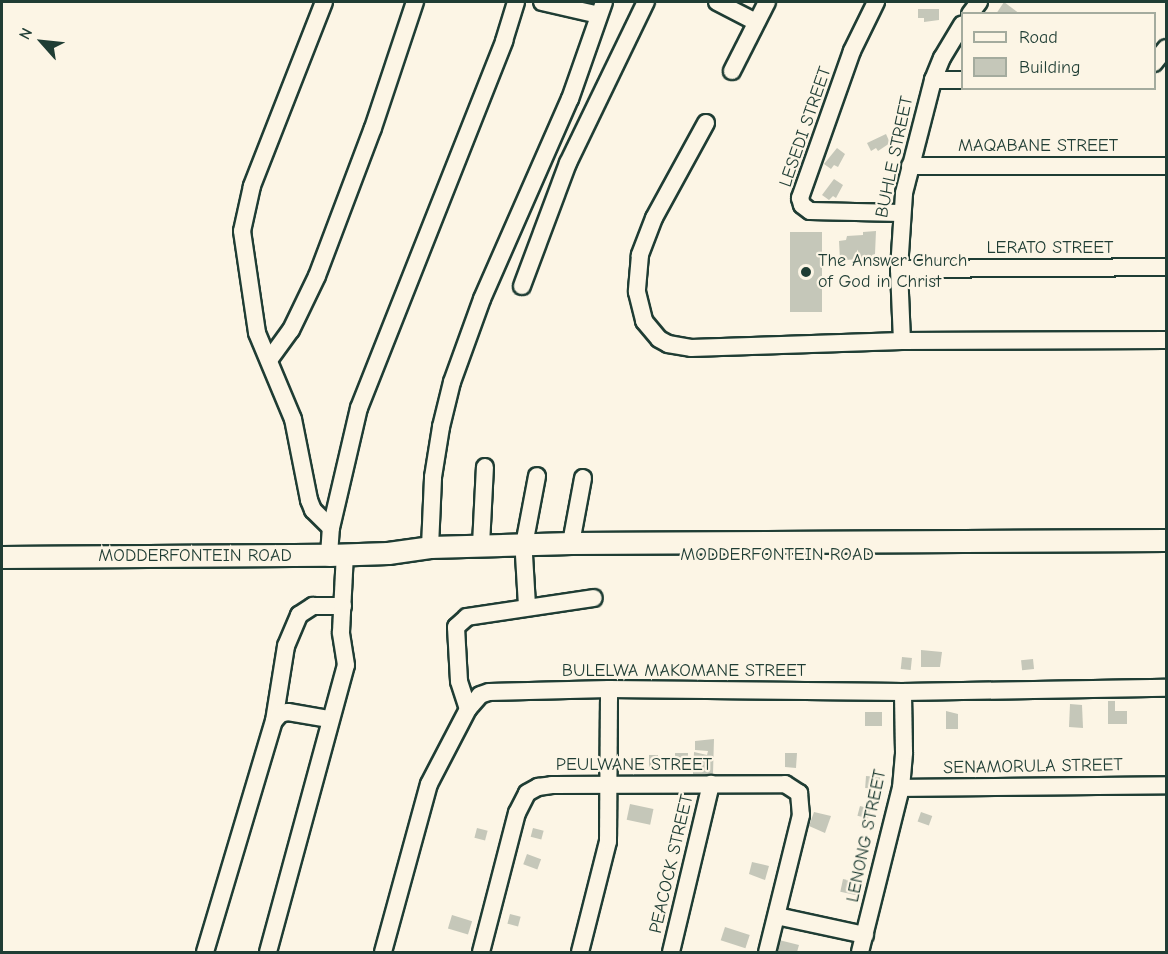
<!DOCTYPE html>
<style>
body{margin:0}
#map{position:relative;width:1168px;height:954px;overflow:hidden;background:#fcf5e5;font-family:"Comic Neue",sans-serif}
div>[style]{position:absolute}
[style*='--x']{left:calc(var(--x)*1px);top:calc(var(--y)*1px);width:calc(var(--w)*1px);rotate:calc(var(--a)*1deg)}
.building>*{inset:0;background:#c5c7b9;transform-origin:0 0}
.roads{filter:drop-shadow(2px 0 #1f3d34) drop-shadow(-2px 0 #1f3d34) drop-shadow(0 2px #1f3d34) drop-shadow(0 -2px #1f3d34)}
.minor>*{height:16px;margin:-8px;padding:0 8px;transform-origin:8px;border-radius:8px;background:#fcf5e5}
.major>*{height:21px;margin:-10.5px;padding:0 10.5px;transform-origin:10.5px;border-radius:10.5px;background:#fcf5e5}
.dots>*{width:16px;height:16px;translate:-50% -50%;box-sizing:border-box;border:3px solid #fcf5e5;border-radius:50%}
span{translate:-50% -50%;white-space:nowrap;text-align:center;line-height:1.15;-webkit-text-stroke:4.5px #fcf5e5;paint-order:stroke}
.street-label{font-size:18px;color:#1f3d34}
.poi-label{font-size:18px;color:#1f3d34}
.left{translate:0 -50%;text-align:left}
.frame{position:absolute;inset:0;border:3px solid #1f3d34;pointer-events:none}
.legend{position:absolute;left:961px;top:12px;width:195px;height:78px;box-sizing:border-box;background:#fcf5e5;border:2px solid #a4ab9e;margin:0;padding:8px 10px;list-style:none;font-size:18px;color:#1f3d34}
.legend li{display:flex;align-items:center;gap:12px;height:30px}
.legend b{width:30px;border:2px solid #a4ab9e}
.north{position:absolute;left:12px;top:12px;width:60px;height:60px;-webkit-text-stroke:4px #fcf5e5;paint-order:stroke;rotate:297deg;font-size:16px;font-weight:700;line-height:24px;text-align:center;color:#1f3d34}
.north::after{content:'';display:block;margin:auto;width:21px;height:27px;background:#1f3d34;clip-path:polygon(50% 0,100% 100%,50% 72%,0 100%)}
</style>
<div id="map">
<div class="building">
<i style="clip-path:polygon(1004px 2px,1020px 14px,996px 14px)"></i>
<i style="clip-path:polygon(918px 9px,939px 9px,939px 20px,924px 22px,924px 18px,918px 18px)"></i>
<i style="clip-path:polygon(886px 134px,890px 143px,878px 151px,876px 148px,871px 151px,867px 143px)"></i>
<i style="clip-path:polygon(837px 148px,845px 154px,838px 167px,834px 165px,831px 169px,824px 164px)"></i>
<i style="clip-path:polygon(834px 179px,843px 185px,836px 198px,833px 196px,829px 200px,822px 195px)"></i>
<i style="clip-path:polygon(876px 231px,875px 254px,872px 255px,872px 259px,840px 260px,839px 241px,846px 240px,847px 236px,863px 235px,863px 232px)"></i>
<i style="left:790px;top:232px;width:32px;height:80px"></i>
<i style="clip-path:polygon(921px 650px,942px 652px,940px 667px,921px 667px)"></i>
<i style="left:902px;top:657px;width:10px;height:12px;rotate:6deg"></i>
<i style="left:1033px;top:659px;width:10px;height:12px;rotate:84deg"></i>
<i style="clip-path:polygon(1108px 701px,1115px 701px,1115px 711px,1127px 711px,1127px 724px,1108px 724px)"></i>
<i style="clip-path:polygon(1070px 704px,1082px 705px,1083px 728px,1069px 727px)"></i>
<i style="clip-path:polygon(946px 711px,958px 714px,958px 729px,946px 729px)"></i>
<i style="left:865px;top:712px;width:17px;height:14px"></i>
<i style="clip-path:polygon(714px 739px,713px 774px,693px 774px,694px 752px,707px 755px,708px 751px,695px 750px,695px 741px)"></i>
<i style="left:675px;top:753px;width:13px;height:15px"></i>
<i style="clip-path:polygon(785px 753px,797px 753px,796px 768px,785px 767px)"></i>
<i style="left:649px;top:755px;width:9px;height:12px"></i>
<i style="left:866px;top:776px;width:14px;height:12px;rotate:4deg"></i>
<i style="left:630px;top:804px;width:24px;height:16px;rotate:12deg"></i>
<i style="left:860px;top:806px;width:11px;height:10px;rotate:15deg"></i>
<i style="clip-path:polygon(814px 812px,831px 816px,825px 833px,809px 826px)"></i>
<i style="left:921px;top:812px;width:12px;height:10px;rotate:20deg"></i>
<i style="left:477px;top:828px;width:11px;height:10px;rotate:15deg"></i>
<i style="left:533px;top:828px;width:11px;height:9px;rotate:15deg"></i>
<i style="left:527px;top:854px;width:15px;height:11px;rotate:20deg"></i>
<i style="clip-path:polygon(752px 862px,769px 866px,765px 880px,749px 874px)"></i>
<i style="left:843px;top:879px;width:19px;height:13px;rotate:12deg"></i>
<i style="left:510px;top:914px;width:11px;height:10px;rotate:15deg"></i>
<i style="left:452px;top:915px;width:21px;height:14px;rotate:17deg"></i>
<i style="left:725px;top:927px;width:26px;height:14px;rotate:18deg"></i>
<i style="clip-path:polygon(779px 940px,799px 945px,797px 952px,776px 952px)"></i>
</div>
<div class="roads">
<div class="minor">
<i style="--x:324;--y:2;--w:198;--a:111.4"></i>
<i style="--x:252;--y:186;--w:46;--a:102.5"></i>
<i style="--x:242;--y:231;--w:103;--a:81.6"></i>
<i style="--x:257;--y:333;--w:93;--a:67.3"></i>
<i style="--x:293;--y:419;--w:83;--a:78.8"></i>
<i style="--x:309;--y:500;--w:11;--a:68"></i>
<i style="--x:313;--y:510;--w:25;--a:45"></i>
<i style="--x:542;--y:2;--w:58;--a:12.8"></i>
<i style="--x:717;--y:2;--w:44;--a:27.1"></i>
<i style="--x:876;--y:2;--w:55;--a:116.1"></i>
<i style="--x:852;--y:51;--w:156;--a:109.5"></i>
<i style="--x:800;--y:198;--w:7;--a:74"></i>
<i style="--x:802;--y:205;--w:10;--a:37"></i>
<i style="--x:810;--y:211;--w:91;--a:1.3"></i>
<i style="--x:970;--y:14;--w:15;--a:-53"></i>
<i style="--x:1154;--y:63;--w:19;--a:-51"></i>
<i style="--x:732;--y:71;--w:77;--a:-63.1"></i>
<i style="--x:933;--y:80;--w:29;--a:0"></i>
<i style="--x:706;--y:123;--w:108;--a:118.7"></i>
<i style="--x:654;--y:218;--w:40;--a:111"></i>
<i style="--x:640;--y:255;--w:37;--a:95"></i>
<i style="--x:637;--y:292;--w:30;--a:76"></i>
<i style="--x:644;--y:321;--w:23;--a:50"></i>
<i style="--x:659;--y:339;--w:10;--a:29"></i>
<i style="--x:668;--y:344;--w:23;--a:10"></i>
<i style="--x:691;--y:348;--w:211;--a:-1.9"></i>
<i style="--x:902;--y:341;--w:264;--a:-0.2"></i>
<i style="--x:910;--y:166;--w:256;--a:0"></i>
<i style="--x:899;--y:269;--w:267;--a:-0.4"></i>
<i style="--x:522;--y:286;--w:131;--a:-69.5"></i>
<i style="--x:568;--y:163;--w:179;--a:-64.2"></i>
<i style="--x:902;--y:341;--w:72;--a:-92.4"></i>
<i style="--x:899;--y:269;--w:76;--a:-86.2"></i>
<i style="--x:904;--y:193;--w:117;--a:-75.6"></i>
<i style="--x:933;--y:80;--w:24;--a:-68"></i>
<i style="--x:942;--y:58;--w:39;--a:-59"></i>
<i style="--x:269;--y:360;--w:37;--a:-54"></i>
<i style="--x:291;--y:330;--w:60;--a:-64.3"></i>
<i style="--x:317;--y:276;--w:158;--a:-69.3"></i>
<i style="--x:373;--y:128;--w:133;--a:-71.6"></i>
<i style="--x:571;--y:543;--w:66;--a:-79.5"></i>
<i style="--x:481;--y:545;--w:78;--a:-87.1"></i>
<i style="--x:524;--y:545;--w:70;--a:-79.3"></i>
<i style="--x:430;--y:547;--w:70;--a:-87.5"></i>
<i style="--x:433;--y:477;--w:51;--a:-80.9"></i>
<i style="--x:441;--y:427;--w:46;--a:-76.3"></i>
<i style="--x:452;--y:382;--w:88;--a:-70.1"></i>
<i style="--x:482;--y:299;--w:219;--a:-66.3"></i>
<i style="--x:570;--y:99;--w:103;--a:-70.7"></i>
<i style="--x:329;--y:555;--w:27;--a:-86"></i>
<i style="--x:331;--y:528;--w:123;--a:-76.9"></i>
<i style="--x:359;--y:408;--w:395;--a:-68.4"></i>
<i style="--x:504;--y:41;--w:41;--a:-72.9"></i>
<i style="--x:524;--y:555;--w:51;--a:86.6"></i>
<i style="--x:468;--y:709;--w:29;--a:-108"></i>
<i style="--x:459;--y:681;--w:54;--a:-93.2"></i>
<i style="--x:456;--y:627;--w:15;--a:-42"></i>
<i style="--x:467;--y:617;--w:128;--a:-8.5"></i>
<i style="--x:274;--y:721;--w:76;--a:-80.9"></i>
<i style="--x:286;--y:646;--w:34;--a:-67"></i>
<i style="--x:299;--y:615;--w:17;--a:-33"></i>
<i style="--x:313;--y:606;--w:30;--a:0"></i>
<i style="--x:901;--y:788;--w:265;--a:-0.6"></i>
<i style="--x:777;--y:916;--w:90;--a:12.2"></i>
<i style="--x:205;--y:952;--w:241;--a:-73.4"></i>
<i style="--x:274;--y:721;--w:9;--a:-49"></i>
<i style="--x:280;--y:714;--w:8;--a:-14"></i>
<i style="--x:288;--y:712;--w:42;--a:9.7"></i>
<i style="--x:268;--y:952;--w:297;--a:-74.8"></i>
<i style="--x:346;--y:665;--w:33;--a:-99"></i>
<i style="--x:341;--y:632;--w:78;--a:-87.1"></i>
<i style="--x:383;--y:952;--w:174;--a:-74.7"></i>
<i style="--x:429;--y:784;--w:85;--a:-62.5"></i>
<i style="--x:468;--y:709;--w:18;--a:-49"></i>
<i style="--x:480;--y:695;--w:9;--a:-18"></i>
<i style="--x:489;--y:692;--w:120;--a:-1.4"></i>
<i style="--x:609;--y:689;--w:294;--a:0.6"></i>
<i style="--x:903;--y:692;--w:263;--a:-0.9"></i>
<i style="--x:481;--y:952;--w:144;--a:-75.5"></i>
<i style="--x:517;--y:813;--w:22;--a:-63"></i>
<i style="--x:527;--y:793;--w:13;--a:-29"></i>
<i style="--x:538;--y:787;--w:14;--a:-8"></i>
<i style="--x:552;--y:785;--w:233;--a:-0.2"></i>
<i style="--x:785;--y:784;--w:17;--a:33"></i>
<i style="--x:799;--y:793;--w:22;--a:85"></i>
<i style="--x:801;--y:815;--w:141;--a:103.9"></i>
<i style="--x:580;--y:952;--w:114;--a:-75.8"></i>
<i style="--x:608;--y:841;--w:152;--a:-89.6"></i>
<i style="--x:671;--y:952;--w:173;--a:-76.6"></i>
<i style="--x:860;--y:952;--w:169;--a:-76"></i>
<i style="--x:901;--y:788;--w:36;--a:-85"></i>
<i style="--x:904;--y:752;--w:60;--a:-91"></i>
</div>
<div class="major">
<i style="--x:2;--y:557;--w:327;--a:-0.4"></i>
<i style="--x:329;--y:555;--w:59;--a:-1.9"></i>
<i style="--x:388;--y:553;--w:42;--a:-8.1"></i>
<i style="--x:430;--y:547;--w:141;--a:-1.6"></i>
<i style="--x:571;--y:543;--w:595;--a:-0.29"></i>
</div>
</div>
<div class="dots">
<i style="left:806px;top:272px;background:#1f3d34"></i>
</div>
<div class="street-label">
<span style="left:806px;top:127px;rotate:-71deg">LESEDI STREET</span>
<span style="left:1038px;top:146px">MAQABANE STREET</span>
<span style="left:895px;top:157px;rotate:-78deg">BUHLE STREET</span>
<span style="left:1050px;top:248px">LERATO STREET</span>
<span style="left:777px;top:555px">MODDERFONTEIN ROAD</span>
<span style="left:195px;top:556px">MODDERFONTEIN ROAD</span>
<span style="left:684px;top:671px">BULELWA MAKOMANE STREET</span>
<span style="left:634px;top:765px">PEULWANE STREET</span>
<span style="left:1033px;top:767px;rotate:-1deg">SENAMORULA STREET</span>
<span style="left:867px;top:836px;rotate:-78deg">LENONG STREET</span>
<span style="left:672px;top:864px;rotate:-77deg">PEACOCK STREET</span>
</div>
<div class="poi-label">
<span class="left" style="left:818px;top:272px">The Answer Church<br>of God in Christ</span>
</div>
<div class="frame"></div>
<ul class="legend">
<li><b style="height:8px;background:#fcf5e5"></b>Road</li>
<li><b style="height:16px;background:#c5c7b9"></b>Building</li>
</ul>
<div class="north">N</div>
</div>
